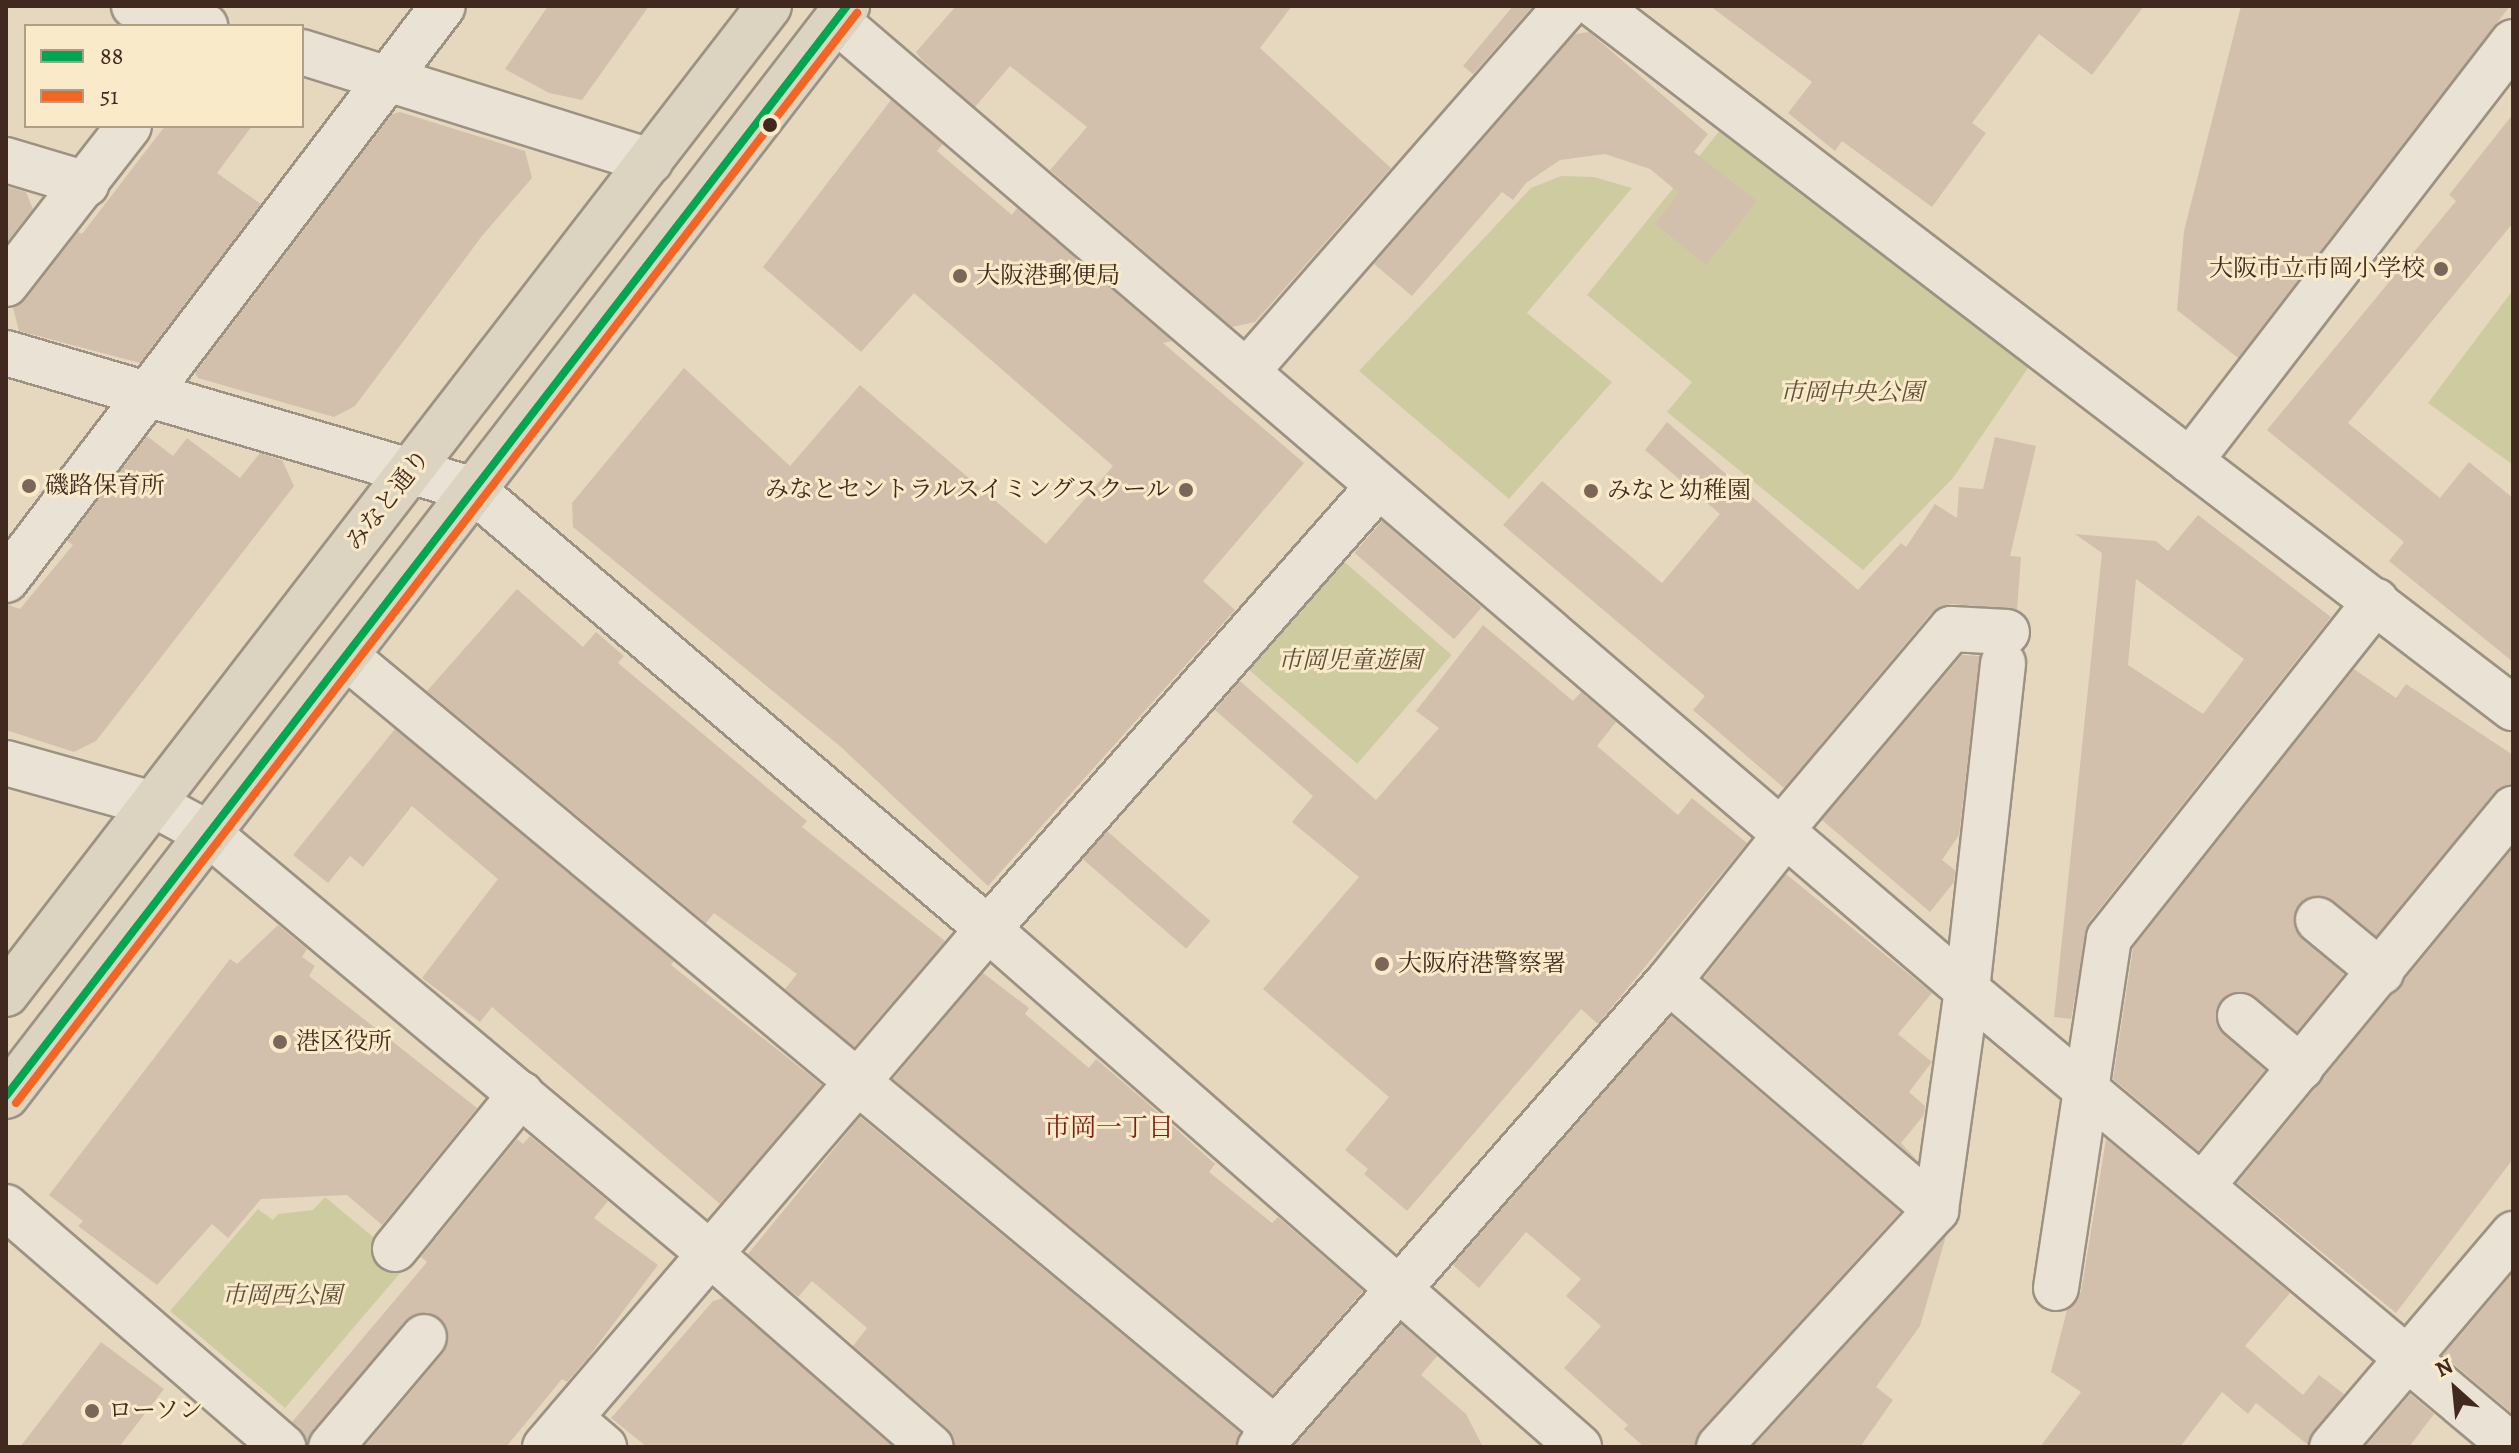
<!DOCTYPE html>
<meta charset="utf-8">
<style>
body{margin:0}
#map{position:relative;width:2519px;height:1453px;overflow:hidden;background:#e6d8be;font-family:Alegreya,"Noto Serif JP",serif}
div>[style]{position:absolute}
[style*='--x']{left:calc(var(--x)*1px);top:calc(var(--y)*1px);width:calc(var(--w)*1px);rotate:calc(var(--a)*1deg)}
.green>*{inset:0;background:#cfcba1;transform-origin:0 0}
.building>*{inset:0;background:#d2c0ac;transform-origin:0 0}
.roads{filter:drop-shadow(2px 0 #9d9282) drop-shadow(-2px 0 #9d9282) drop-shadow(0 2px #9d9282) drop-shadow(0 -2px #9d9282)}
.minor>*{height:44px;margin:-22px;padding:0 22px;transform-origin:22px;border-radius:22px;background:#e9e2d5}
.highway>*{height:44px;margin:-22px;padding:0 22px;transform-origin:22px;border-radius:22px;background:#ddd3c1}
.bus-1>*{height:8px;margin:-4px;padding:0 4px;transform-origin:4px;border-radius:4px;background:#00a651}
.bus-2>*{height:8px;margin:-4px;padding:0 4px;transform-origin:4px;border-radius:4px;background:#f26522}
.dots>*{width:22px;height:22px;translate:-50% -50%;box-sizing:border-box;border:4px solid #f9eaca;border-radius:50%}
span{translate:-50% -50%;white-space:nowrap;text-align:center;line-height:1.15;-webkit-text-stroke:6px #f9eaca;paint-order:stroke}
.poi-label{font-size:24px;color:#42291f}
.right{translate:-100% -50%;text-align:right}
.left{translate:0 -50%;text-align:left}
.park-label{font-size:24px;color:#614f3a;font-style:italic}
.street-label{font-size:24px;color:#42291f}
.neighbourhood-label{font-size:26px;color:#7a1f14}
.frame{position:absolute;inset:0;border:8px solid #42291f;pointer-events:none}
.legend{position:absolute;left:24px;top:24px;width:280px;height:104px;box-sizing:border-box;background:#f9eaca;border:2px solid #b09d86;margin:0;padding:10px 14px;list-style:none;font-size:24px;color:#42291f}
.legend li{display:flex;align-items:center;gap:16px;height:40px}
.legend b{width:40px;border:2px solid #b09d86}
.north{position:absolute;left:2415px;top:1349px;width:80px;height:80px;-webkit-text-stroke:6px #f9eaca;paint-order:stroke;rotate:333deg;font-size:22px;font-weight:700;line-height:32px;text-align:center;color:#42291f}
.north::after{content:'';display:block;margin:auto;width:28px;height:36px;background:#42291f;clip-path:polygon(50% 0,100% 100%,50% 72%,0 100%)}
</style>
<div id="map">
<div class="green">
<i style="clip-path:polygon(1721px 129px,2030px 365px,1953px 478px,1863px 570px,1667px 412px,1692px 382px,1587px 295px)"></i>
<i style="clip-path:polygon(1561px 176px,1594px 177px,1632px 188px,1527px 313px,1612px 382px,1509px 499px,1359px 371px,1531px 188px)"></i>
<i style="clip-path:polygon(2513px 290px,2513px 465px,2428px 403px)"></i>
<i style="left:1340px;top:558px;width:148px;height:144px;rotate:41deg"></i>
<i style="clip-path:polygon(325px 1197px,407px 1265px,285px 1408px,170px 1311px,258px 1209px,273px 1220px,278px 1214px,313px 1210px)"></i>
</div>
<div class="building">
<i style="clip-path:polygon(548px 6px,649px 6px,582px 100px,549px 93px,505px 69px)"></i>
<i style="clip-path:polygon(956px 6px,1292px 6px,1260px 48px,1391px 168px,1255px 322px,1232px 327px,1050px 170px,1087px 127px,1010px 66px,975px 107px,922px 60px,916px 52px)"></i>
<i style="clip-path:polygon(1513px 6px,1533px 6px,1473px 74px,1463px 66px)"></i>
<i style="clip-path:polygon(1710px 6px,2144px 6px,2092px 75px,2039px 34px,1972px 123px,1986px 133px,1932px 207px,1842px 141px,1835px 151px,1788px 113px,1812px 82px)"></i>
<i style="clip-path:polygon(2241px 6px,2510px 6px,2238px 358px,2177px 310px,2184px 231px)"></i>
<i style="clip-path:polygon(1589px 32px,1708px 134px,1694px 152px,1757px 201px,1706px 265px,1655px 224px,1679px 193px,1650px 169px,1605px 154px,1560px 160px,1526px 183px,1513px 200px,1502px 192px,1412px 296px,1374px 264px,1575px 34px)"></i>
<i style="clip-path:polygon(891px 100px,943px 144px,937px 151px,1012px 215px,1017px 208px,1172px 341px,1163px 343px,1304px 463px,1203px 581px,1235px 610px,988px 886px,841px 747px,573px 527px,572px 503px,684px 368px,790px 466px,860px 385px,1046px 544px,1113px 466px,914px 293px,861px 352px,763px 267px)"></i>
<i style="clip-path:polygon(400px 112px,525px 151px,532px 178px,482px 236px,355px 406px,334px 417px,198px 378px,195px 373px,392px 114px)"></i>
<i style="clip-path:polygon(2513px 114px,2513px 223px,2348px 423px,2440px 498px,2469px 462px,2513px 498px,2513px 662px,2389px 561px,2404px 542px,2267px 430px,2456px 201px,2449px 195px)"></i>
<i style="clip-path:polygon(165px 126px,252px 126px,217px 173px,261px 204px,140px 363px,19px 331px,13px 308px,26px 299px,78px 232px,82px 234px)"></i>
<i style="clip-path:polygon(6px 186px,26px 192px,33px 209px,6px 243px)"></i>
<i style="clip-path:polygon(1667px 422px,1858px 590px,1901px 543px,1906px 547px,1935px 504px,1957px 518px,1959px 487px,1983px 489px,1995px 437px,2036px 446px,2010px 556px,2021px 557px,2017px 610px,1952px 604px,1932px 612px,1784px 788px,1693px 710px,1705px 696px,1503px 525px,1542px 481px,1662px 583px,1720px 514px,1645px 450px)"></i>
<i style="clip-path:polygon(147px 436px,173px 456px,187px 438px,240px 478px,260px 453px,282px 460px,294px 486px,96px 741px,74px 752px,6px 730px,6px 604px,20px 609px,73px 545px,67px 541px)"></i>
<i style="clip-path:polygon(evenodd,2198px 515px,2331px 617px,2089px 922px,2071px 1019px,2054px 1017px,2102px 553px,2075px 534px,2156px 541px,2168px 551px,2198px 515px,2136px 579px,2244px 659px,2203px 714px,2128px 665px,2136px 579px)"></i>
<i style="left:1382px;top:521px;width:132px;height:42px;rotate:41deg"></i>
<i style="clip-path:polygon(517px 589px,583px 647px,596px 632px,624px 656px,618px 663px,807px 821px,802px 827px,945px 941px,854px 1047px,785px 989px,797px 974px,714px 913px,706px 923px,427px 691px)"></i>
<i style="clip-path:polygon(1483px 625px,1573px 701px,1581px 692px,1616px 722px,1597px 746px,1678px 815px,1692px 798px,1747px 843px,1598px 1024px,1581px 1009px,1407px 1211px,1364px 1174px,1368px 1169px,1345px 1150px,1389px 1097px,1263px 989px,1359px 877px,1292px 822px,1313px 796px,1215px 710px,1240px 681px,1376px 800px,1439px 728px,1416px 711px)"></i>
<i style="clip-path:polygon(1962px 655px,1980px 656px,1959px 835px,1942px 860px,1955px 870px,1954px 882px,1930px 912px,1822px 820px)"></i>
<i style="clip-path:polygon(2354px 669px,2396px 698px,2406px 684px,2513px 755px,2513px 785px,2494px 793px,2376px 936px,2323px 896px,2299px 904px,2295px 929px,2344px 974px,2297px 1032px,2245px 992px,2221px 1000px,2217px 1025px,2265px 1070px,2198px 1151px,2113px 1079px,2133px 948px)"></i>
<i style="clip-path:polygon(395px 729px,674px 961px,671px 965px,822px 1085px,720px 1204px,492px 1007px,480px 1022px,422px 978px,498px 879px,412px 806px,363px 867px,350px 856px,328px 883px,293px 855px)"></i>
<i style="left:1107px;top:831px;width:137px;height:37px;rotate:41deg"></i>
<i style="clip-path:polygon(2513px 848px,2513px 1159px,2396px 1313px,2237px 1183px)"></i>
<i style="clip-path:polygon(1786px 874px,1932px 993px,1898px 1034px,1932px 1062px,1909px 1092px,1925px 1106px,1924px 1115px,1901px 1143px,1918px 1161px,1704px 978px)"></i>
<i style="clip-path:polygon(278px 925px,307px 949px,302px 957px,315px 966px,309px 976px,477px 1108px,382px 1225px,347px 1195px,261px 1199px,228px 1238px,212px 1224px,157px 1285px,78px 1226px,83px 1221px,49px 1195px,230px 959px,237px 964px)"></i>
<i style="clip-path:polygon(983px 973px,1029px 1008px,1025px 1014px,1089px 1068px,1096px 1059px,1145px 1101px,1215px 1164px,1209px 1172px,1272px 1223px,1278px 1217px,1363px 1291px,1273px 1395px,893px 1079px)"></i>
<i style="clip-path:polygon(1671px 1016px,1900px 1212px,1701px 1430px,1695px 1447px,1644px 1447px,1624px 1429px,1628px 1425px,1564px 1368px,1601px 1326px,1566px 1296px,1581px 1279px,1526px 1232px,1479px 1288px,1453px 1265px)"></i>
<i style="clip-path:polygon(860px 1117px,1240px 1432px,1236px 1447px,955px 1447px,947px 1428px,853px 1346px,867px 1328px,812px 1281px,798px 1297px,748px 1254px)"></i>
<i style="clip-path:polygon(530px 1136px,608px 1201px,594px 1218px,658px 1265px,587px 1359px,567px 1382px,562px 1379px,506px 1447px,364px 1447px,444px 1352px,447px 1328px,428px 1312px,405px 1321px,307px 1441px,292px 1422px,427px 1262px,421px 1257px,517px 1139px,523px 1144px)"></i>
<i style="clip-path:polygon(2106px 1139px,2290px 1293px,2245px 1346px,2303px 1395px,2319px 1375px,2344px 1394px,2308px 1445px,2256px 1403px,2248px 1414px,2222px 1392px,2180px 1447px,2040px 1447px,2081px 1392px,2051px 1372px,2067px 1310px,2081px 1292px)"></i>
<i style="clip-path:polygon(1946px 1236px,1920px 1326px,1876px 1387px,1893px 1400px,1860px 1447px,1753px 1447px)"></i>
<i style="clip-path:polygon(2513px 1273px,2513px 1414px,2443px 1355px)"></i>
<i style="clip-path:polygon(723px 1298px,893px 1447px,647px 1447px,611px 1418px,713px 1301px)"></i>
<i style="clip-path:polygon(1401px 1324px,1437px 1356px,1421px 1375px,1466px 1414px,1483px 1447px,1293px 1447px)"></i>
<i style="clip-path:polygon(101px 1342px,164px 1389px,119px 1447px,20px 1447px)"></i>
<i style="clip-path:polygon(2410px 1394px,2434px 1414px,2409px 1447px,2365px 1447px)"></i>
</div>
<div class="roads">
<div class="minor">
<i style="--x:134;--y:6;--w:74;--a:15.7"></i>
<i style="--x:1596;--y:6;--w:1155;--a:37.44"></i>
<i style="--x:836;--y:20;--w:1490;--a:40.62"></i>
<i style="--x:1967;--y:990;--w:712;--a:39.93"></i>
<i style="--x:302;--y:52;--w:365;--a:17.4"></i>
<i style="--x:6;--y:160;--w:84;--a:16.7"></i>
<i style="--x:6;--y:284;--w:200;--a:-52.1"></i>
<i style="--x:6;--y:353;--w:485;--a:16.3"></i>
<i style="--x:472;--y:489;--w:678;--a:40.45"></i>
<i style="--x:988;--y:929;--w:786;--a:41.23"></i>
<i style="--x:1247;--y:371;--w:485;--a:-48.8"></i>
<i style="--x:2190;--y:461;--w:529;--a:-52.37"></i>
<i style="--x:6;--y:580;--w:721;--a:-52.72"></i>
<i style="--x:347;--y:657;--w:1207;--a:39.76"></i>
<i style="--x:6;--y:763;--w:153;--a:15.6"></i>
<i style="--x:153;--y:804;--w:64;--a:28.2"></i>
<i style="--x:209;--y:834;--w:651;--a:39.95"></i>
<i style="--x:708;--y:1252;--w:296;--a:41.2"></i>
<i style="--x:1782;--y:829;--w:262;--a:-49.8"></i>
<i style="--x:1951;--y:629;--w:56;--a:3.1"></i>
<i style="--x:2318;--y:920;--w:82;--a:39.5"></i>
<i style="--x:1669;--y:981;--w:352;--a:40.6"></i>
<i style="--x:2240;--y:1016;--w:80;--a:40.4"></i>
<i style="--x:2202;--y:1186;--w:489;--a:-50.5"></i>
<i style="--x:6;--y:1207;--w:367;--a:40.9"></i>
<i style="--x:395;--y:1249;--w:200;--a:-50.9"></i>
<i style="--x:2056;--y:1288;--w:354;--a:-81.4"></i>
<i style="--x:2109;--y:938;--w:430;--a:-51.6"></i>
<i style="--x:570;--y:1418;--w:45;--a:40.5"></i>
<i style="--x:331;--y:1447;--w:144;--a:-49.8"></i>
<i style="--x:545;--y:1447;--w:682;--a:-49.46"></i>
<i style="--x:988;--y:929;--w:589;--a:-48.58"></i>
<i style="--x:1260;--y:1447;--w:620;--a:-48.73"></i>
<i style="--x:1669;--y:981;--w:189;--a:-51.4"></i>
<i style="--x:1719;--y:1447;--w:321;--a:-47.5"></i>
<i style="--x:1936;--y:1210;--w:222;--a:-82"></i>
<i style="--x:1967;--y:990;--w:329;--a:-83.7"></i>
<i style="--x:2332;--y:1447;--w:280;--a:-49.6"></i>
</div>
<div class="highway">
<i style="--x:6;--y:994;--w:1248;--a:-52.32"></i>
<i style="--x:6;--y:1096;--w:1377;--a:-52.35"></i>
</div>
</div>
<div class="bus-1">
<i style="--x:6;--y:1096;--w:1377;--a:-52.35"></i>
</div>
<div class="bus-2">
<i style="--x:16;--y:1103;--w:1377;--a:-52.35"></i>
</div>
<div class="dots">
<i style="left:770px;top:125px;background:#42291f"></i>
<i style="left:2441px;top:269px;background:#7b6657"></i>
<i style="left:960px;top:276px;background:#7b6657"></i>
<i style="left:29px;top:486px;background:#7b6657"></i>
<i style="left:1186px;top:490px;background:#7b6657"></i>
<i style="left:1591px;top:491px;background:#7b6657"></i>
<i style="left:1382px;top:964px;background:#7b6657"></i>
<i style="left:280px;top:1042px;background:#7b6657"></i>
<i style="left:92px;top:1411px;background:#7b6657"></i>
</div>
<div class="poi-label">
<span class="right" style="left:2425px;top:269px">大阪市立市岡小学校</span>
<span class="left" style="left:976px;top:276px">大阪港郵便局</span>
<span class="left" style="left:45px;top:486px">磯路保育所</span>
<span class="right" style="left:1170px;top:490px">みなとセントラルスイミングスクール</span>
<span class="left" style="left:1607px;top:491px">みなと幼稚園</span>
<span class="left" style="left:1398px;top:964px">大阪府港警察署</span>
<span class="left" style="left:296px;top:1042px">港区役所</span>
<span class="left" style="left:108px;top:1411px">ローソン</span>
</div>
<div class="park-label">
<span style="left:1852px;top:393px">市岡中央公園</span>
<span style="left:1350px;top:661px">市岡児童遊園</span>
<span style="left:282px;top:1296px">市岡西公園</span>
</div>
<div class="street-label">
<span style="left:388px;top:500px;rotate:-52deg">みなと通り</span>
</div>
<div class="neighbourhood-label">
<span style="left:1109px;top:1128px">市岡一丁目</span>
</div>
<div class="frame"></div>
<ul class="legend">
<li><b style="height:10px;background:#00a651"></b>88</li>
<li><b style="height:10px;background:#f26522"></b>51</li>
</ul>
<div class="north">N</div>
</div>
